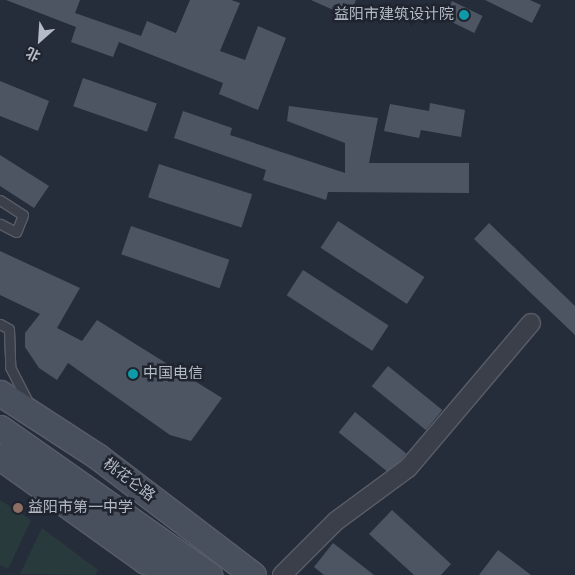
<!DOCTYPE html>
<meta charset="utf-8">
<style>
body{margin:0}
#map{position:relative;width:575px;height:575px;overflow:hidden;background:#262d3a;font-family:"Sofia Sans Condensed","Noto Sans SC",sans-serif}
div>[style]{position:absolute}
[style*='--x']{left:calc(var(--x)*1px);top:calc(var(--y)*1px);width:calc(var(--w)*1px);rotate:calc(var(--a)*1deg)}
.green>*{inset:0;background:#293a3c}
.building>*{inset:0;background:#4d5563;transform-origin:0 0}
.roads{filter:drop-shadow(1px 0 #585d68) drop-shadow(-1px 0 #585d68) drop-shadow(0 1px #585d68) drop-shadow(0 -1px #585d68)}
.lane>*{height:9px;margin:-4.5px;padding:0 4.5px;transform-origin:4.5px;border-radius:4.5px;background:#3a3f4a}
.street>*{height:18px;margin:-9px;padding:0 9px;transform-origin:9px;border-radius:9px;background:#3a3f4a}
.secondary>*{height:25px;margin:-12.5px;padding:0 12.5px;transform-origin:12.5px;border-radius:12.5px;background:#484f5d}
.dots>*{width:14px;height:14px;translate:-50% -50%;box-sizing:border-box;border:2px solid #1f242f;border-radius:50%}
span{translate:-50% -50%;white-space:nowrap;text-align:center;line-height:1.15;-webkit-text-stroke:5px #1f242f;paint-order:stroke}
.poi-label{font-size:15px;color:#b5bbc6}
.right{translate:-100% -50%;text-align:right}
.left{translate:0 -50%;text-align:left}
.street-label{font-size:15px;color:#b5bbc6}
.north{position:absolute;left:15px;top:15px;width:50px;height:50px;-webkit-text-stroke:4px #1f242f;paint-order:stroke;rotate:206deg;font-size:14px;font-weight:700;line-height:20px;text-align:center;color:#b5bbc6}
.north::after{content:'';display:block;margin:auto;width:18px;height:22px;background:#b5bbc6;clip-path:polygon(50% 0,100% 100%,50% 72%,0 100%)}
</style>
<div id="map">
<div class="green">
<i style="clip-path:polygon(0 500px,31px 520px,8px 569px,0 565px)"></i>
<i style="clip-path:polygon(42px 528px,98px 570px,95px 575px,20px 574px)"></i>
</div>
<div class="building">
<i style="clip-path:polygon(6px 0,80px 0,75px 13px,141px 36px,147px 21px,176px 33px,190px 0,231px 0,240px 3px,220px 51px,245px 60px,258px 26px,286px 38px,258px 110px,219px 94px,223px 83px,119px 42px,113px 57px,71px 42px,76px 27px)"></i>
<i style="clip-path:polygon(311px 0,356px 0,349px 17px)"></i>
<i style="clip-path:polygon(485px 0,530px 0,541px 5px,532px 23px)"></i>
<i style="left:452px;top:1px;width:34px;height:19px;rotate:26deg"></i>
<i style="left:83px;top:78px;width:78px;height:30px;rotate:19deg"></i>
<i style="clip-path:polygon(0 81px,49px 101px,38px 131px,0 116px)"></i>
<i style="clip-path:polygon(430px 103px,465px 110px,461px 137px,421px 130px,419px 138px,384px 131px,390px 104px,429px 111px)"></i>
<i style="clip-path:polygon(289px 106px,378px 118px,369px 163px,469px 163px,469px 193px,328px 192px,326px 200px,263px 180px,266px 170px,174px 138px,183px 111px,232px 128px,230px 135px,345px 173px,345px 143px,287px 121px)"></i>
<i style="clip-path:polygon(0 155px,49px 186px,34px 208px,0 186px)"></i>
<i style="left:159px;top:164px;width:98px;height:35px;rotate:18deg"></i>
<i style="left:338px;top:221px;width:103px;height:32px;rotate:33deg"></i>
<i style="clip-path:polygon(489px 223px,575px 306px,575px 335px,474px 239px)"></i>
<i style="left:131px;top:226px;width:104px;height:30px;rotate:19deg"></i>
<i style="clip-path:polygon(0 251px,80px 288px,57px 328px,82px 341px,97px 320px,222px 398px,191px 441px,170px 435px,68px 363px,57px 380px,39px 368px,25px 347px,25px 333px,40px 314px,0 295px)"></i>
<i style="left:303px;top:270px;width:102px;height:30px;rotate:33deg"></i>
<i style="left:388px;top:366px;width:70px;height:26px;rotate:39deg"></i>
<i style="left:355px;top:412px;width:66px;height:26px;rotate:39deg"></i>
<i style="clip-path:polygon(392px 510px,451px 564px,441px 575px,414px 575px,369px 534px)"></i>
<i style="clip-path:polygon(333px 543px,374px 575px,324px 575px,314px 567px)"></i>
<i style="clip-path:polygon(498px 550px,531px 575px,479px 575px)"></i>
</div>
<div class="roads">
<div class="lane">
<i style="--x:0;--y:200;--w:27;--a:33"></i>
<i style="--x:23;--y:215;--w:18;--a:112"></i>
<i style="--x:16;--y:232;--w:18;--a:-153"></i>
<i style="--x:0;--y:324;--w:10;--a:29"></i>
<i style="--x:9;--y:329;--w:38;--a:88"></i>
<i style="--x:10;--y:367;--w:42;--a:62.8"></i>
</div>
<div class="street">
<i style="--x:282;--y:575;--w:76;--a:-45"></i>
<i style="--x:336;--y:521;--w:89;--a:-36.4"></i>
<i style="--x:408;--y:468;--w:190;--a:-49.7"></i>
</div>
<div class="secondary">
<i style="--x:0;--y:393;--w:116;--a:33"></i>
<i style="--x:97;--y:456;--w:196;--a:37.3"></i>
<i style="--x:0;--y:428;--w:256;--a:35.1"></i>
<i style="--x:0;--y:457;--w:178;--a:35.6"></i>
<i style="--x:145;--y:561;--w:44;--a:18.4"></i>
</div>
</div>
<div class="dots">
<i style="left:464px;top:15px;background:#0f9aa8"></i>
<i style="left:133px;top:374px;background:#0f9aa8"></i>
<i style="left:18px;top:508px;background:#8d6e63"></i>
</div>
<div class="poi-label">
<span class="right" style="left:454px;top:15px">益阳市建筑设计院</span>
<span class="left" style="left:143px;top:374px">中国电信</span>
<span class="left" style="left:28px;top:508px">益阳市第一中学</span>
</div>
<div class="street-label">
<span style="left:129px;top:480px;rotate:37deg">桃花仑路</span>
</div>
<div class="north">北</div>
</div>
